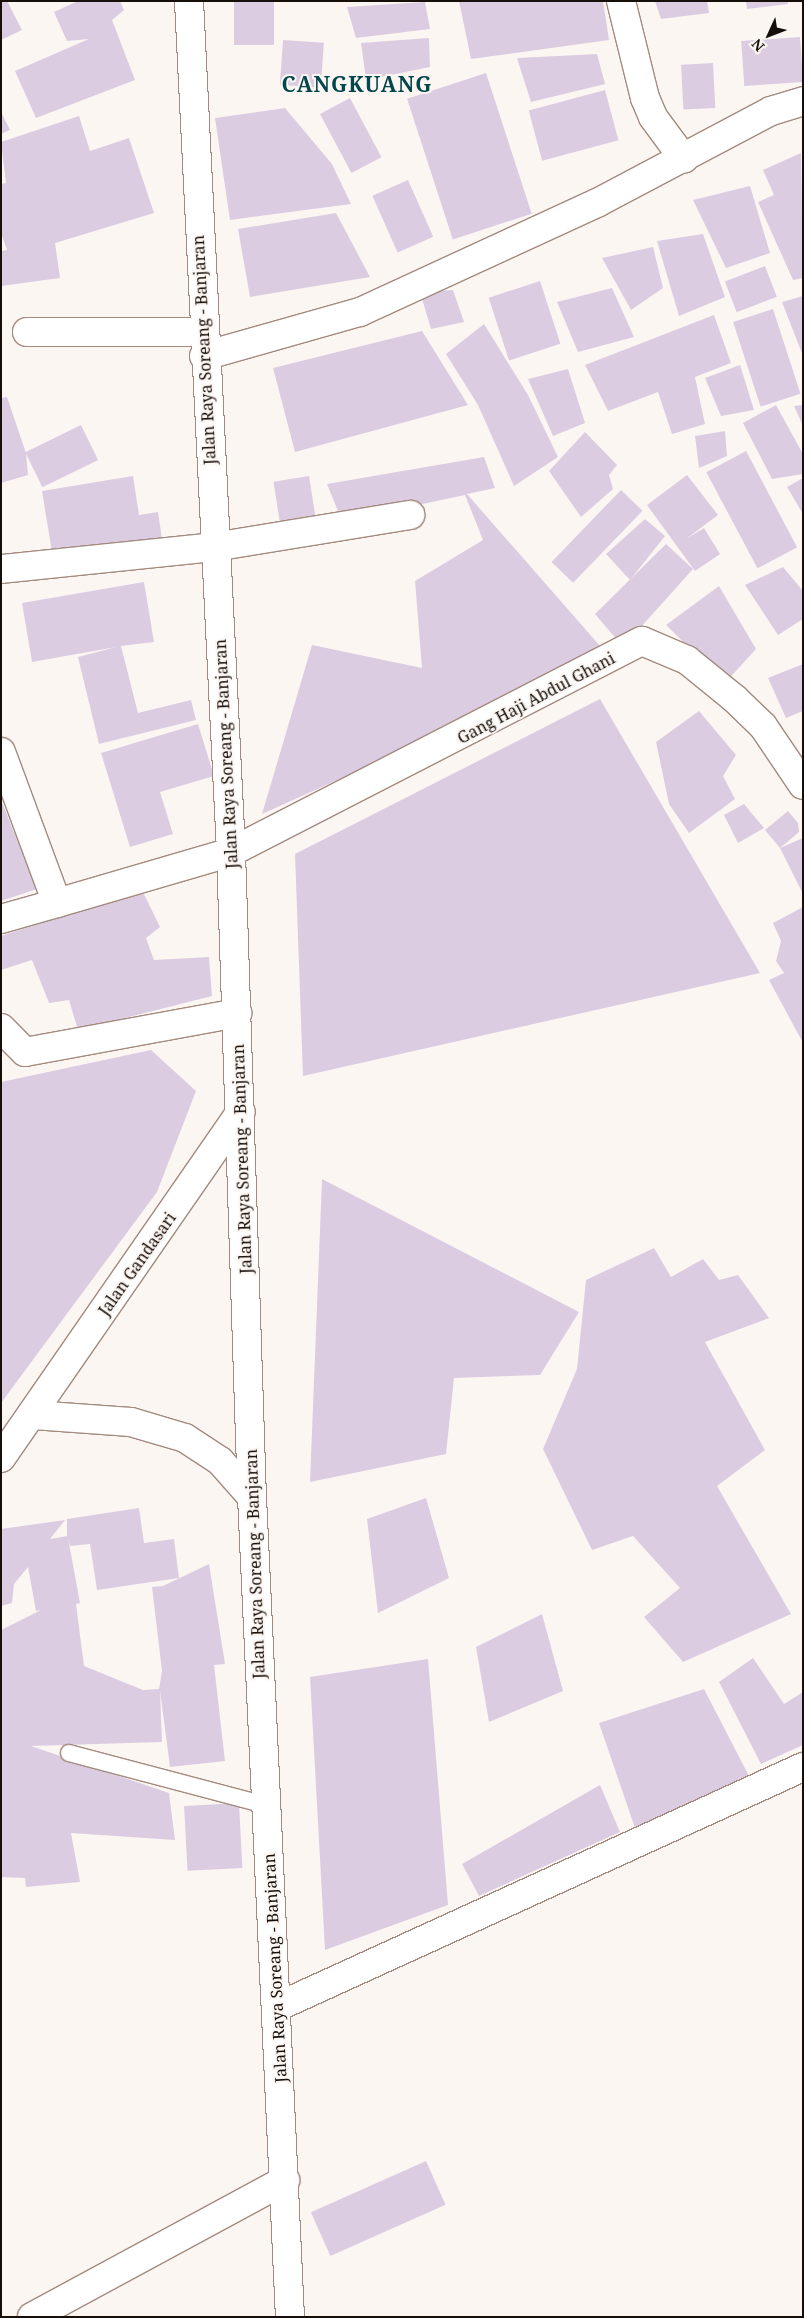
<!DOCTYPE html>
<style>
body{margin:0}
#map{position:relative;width:804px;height:2318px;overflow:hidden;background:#fcf6f3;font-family:"Noto Serif",serif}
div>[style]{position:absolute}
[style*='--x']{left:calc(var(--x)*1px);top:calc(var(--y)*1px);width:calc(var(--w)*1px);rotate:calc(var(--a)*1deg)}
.building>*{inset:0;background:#dccce2;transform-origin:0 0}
.roads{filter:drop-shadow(1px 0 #a38a7e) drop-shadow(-1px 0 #a38a7e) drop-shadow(0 1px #a38a7e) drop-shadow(0 -1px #a38a7e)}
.service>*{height:16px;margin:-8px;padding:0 8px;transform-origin:8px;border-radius:8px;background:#fff}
.minor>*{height:28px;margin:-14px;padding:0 14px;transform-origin:14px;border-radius:14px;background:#fff}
.tertiary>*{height:28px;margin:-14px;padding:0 14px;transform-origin:14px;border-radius:14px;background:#fff}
.secondary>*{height:28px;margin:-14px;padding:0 14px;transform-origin:14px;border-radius:14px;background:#fff}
span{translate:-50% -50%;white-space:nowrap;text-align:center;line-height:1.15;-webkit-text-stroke:4px #fcf6f3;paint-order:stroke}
.street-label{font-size:16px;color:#160e09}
.district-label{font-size:21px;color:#03464c;font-weight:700;letter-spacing:1px}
.frame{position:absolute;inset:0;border:2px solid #160e09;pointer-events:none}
.north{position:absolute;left:744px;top:10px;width:50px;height:50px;-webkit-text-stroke:4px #fcf6f3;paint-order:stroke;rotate:227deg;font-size:14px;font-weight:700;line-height:20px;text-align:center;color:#160e09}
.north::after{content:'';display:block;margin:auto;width:18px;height:22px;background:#160e09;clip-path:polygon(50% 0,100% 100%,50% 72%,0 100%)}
</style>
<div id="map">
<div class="building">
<i style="clip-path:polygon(1px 1px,7px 1px,22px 30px,1px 40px)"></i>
<i style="clip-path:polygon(78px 1px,120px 1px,124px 10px,112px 20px,135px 80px,36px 118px,15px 71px,89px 39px,67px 41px,54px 12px)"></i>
<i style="left:234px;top:1px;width:40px;height:44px"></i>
<i style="clip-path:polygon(459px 1px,603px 1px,609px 40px,471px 59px)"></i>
<i style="clip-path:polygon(655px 1px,707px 1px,709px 13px,661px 19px)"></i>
<i style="clip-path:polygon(746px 1px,788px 1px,788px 4px,747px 9px)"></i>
<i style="clip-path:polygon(425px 2px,430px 29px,356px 38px,347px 7px)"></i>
<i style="left:800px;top:37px;width:45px;height:59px;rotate:86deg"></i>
<i style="clip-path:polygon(429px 38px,430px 67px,366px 80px,361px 43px)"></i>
<i style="left:283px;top:40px;width:41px;height:45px;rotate:4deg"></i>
<i style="clip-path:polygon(597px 54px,605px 84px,531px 102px,517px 58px)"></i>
<i style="left:713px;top:63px;width:45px;height:32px;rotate:87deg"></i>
<i style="left:486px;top:73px;width:148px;height:83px;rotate:72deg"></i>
<i style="left:605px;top:90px;width:52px;height:79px;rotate:75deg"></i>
<i style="left:350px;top:98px;width:67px;height:34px;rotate:62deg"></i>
<i style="clip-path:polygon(285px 108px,332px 164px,351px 204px,230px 220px,215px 118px)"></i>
<i style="clip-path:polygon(1px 112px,10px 130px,1px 134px)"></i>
<i style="clip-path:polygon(79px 116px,90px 151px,129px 138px,154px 213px,55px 243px,60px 278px,1px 286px,1px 251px,7px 250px,1px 233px,1px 184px,6px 183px,1px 142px)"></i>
<i style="clip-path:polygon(801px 153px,803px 278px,793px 280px,758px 202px,774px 195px,763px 170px)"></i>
<i style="left:408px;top:180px;width:62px;height:39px;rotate:66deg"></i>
<i style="clip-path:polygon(750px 186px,770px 253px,726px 268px,693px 200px)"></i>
<i style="clip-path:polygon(336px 213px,370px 277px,250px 297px,238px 229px)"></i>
<i style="clip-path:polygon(703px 234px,725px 297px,679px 316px,657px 241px)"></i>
<i style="clip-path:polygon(653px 247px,663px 288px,631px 310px,602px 258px)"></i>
<i style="left:765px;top:266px;width:33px;height:43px;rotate:69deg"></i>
<i style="left:540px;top:281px;width:66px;height:54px;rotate:72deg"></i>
<i style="clip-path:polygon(612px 288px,634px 337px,578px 352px,557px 302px)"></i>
<i style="clip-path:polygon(453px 290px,464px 322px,431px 329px,420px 292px)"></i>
<i style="clip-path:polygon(803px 296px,803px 356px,782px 302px)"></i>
<i style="left:773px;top:309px;width:89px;height:42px;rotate:72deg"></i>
<i style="clip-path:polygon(714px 315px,731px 363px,695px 377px,705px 424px,672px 434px,658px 392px,608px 411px,585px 365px)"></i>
<i style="clip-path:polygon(484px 324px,528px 395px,558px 457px,514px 486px,478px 405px,446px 354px)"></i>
<i style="clip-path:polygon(422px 331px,468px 405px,295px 452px,273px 368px)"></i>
<i style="clip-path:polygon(740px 365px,754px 410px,721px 416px,705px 378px)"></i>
<i style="clip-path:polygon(568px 369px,585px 423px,553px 436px,528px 379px)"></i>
<i style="clip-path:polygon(7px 397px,26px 453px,28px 475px,1px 483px,1px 398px)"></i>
<i style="clip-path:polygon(776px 405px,803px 454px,803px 474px,772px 479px,743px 423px)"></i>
<i style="clip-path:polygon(803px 405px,803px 426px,794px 406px)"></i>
<i style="left:81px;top:425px;width:39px;height:62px;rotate:64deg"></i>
<i style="clip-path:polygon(725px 431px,727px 456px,699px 468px,695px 436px)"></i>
<i style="clip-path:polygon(585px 432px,617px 465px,609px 475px,613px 489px,581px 517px,549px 471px)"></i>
<i style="left:746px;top:451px;width:109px;height:45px;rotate:62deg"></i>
<i style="clip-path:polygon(484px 457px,495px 488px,467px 494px,600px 646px,541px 688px,262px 814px,312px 645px,422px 668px,415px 581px,483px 540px,465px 495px,342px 521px,327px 484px)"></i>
<i style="clip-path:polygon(687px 475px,718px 515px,686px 539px,704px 528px,720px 554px,695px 571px,647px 505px)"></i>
<i style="clip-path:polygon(133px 476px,139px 515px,158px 512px,162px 539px,53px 558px,42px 491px)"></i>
<i style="left:309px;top:476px;width:44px;height:36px;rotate:81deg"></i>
<i style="clip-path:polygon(803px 478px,803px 514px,787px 487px)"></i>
<i style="left:621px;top:490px;width:30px;height:100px;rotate:44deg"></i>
<i style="clip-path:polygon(645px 519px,665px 536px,630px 580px,606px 554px)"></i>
<i style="clip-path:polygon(666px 544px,693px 569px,623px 647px,595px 614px)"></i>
<i style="clip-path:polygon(783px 567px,803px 591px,803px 619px,778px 635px,745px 585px)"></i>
<i style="clip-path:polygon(144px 582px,154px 642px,121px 646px,138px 713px,191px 700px,196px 720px,99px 744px,78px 657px,116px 647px,32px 662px,22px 603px)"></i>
<i style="clip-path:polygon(719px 586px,756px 649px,725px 683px,666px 625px)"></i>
<i style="clip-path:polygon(803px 664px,803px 711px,786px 718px,768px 678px)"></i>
<i style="clip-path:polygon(600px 699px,760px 973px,303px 1076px,295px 854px)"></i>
<i style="clip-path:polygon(699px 711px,736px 755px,723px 776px,735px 799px,689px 833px,669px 804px,656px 742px)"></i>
<i style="clip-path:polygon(198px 724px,214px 776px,160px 792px,173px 834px,130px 847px,101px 753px)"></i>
<i style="clip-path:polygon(1px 800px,37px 889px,1px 901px)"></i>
<i style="clip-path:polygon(744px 804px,764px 828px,738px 843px,724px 815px)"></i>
<i style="clip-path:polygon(788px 811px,798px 823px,799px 832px,780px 848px,765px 830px)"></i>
<i style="clip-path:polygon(803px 838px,803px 894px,780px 848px)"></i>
<i style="clip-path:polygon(142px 890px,160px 927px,146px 938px,154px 960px,209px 957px,212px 996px,78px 1030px,69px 1000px,49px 1003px,32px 960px,1px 970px,1px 936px)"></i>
<i style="clip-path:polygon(803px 907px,803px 1043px,769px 980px,784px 973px,776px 961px,781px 941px,773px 923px)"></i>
<i style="clip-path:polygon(151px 1050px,196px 1091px,157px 1192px,1px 1403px,1px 1082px)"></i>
<i style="clip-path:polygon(322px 1179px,579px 1312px,540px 1375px,454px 1378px,446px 1454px,310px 1482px)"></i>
<i style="clip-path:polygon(654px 1248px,671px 1277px,703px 1259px,719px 1280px,738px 1275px,769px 1318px,705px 1342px,765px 1450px,717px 1486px,791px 1614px,683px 1662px,644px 1617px,680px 1588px,633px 1536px,592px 1550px,543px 1449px,577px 1369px,586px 1280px)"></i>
<i style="clip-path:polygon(426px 1498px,449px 1578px,378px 1613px,367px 1519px)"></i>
<i style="clip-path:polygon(139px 1508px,144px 1543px,174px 1539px,179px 1578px,97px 1590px,90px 1544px,70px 1546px,68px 1538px,80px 1603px,76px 1604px,84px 1666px,143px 1690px,159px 1689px,162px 1671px,152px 1587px,163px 1586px,209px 1564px,225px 1664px,214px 1665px,225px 1761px,170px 1767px,160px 1691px,162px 1742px,31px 1746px,169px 1793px,175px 1840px,71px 1833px,80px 1882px,26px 1887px,25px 1878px,1px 1877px,1px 1630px,41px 1610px,36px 1611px,28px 1567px,14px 1584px,12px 1603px,1px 1606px,1px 1529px,65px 1520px,50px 1539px,67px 1536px,67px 1519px)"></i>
<i style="clip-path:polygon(542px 1614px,563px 1691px,489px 1722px,476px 1647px)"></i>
<i style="clip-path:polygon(753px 1658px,784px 1704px,803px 1692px,803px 1745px,761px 1764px,719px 1682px)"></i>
<i style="clip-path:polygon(428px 1659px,448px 1905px,325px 1950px,310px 1677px)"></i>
<i style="clip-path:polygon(704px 1689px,750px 1778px,635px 1828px,599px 1723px)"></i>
<i style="clip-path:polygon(600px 1785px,620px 1832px,479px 1896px,462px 1864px)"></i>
<i style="left:239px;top:1803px;width:65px;height:55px;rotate:87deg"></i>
<i style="left:426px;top:2161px;width:48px;height:126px;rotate:66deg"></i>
</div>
<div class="roads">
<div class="service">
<i style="--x:69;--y:1753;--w:204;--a:14.8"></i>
</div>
<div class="minor">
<i style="--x:621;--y:1;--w:100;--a:76.1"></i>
<i style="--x:645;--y:98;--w:21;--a:67"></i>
<i style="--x:653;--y:117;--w:52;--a:53.6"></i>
<i style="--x:27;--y:332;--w:176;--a:0"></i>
<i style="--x:204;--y:356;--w:162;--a:-15.8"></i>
<i style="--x:360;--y:312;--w:261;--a:-24.7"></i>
<i style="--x:597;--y:203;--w:197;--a:-27.9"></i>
<i style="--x:771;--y:111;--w:34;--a:-17"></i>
<i style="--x:1;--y:569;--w:214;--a:-5.9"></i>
<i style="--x:214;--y:547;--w:199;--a:-9.3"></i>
<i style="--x:1;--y:752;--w:161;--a:69.7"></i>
<i style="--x:57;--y:903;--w:181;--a:-16.3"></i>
<i style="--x:231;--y:852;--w:462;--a:-27.2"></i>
<i style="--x:642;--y:641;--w:49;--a:22.9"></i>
<i style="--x:687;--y:660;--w:62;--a:39.1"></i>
<i style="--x:735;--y:699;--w:39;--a:44"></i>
<i style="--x:763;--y:726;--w:71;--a:55.9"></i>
<i style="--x:1;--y:919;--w:58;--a:-15.9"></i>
<i style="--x:1;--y:1028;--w:34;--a:45"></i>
<i style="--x:25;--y:1052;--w:216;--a:-10.4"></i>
<i style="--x:277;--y:2007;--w:578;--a:-24.53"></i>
<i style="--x:32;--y:2317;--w:288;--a:-28.4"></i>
</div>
<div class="tertiary">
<i style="--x:33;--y:1415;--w:98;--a:4.1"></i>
<i style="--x:131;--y:1422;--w:56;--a:16.5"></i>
<i style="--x:185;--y:1438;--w:42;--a:33.3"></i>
<i style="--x:220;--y:1461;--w:48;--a:48.4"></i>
<i style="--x:1;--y:1458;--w:421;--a:-55.3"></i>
</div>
<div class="secondary">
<i style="--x:189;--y:1;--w:852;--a:87.17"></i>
<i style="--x:231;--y:852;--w:645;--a:88.14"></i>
<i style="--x:252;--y:1497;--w:821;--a:87.35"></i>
</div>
</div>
<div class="street-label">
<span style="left:204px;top:350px;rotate:-93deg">Jalan Raya Soreang - Banjaran</span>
<span style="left:536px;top:698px;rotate:-28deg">Gang Haji Abdul Ghani</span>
<span style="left:226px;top:754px;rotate:-93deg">Jalan Raya Soreang - Banjaran</span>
<span style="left:242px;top:1159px;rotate:-92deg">Jalan Raya Soreang - Banjaran</span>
<span style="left:137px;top:1264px;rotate:-55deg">Jalan Gandasari</span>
<span style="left:255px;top:1564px;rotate:-92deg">Jalan Raya Soreang - Banjaran</span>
<span style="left:275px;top:1968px;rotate:-93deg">Jalan Raya Soreang - Banjaran</span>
</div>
<div class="district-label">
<span style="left:357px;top:84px">CANGKUANG</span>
</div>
<div class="frame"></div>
<div class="north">N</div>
</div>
